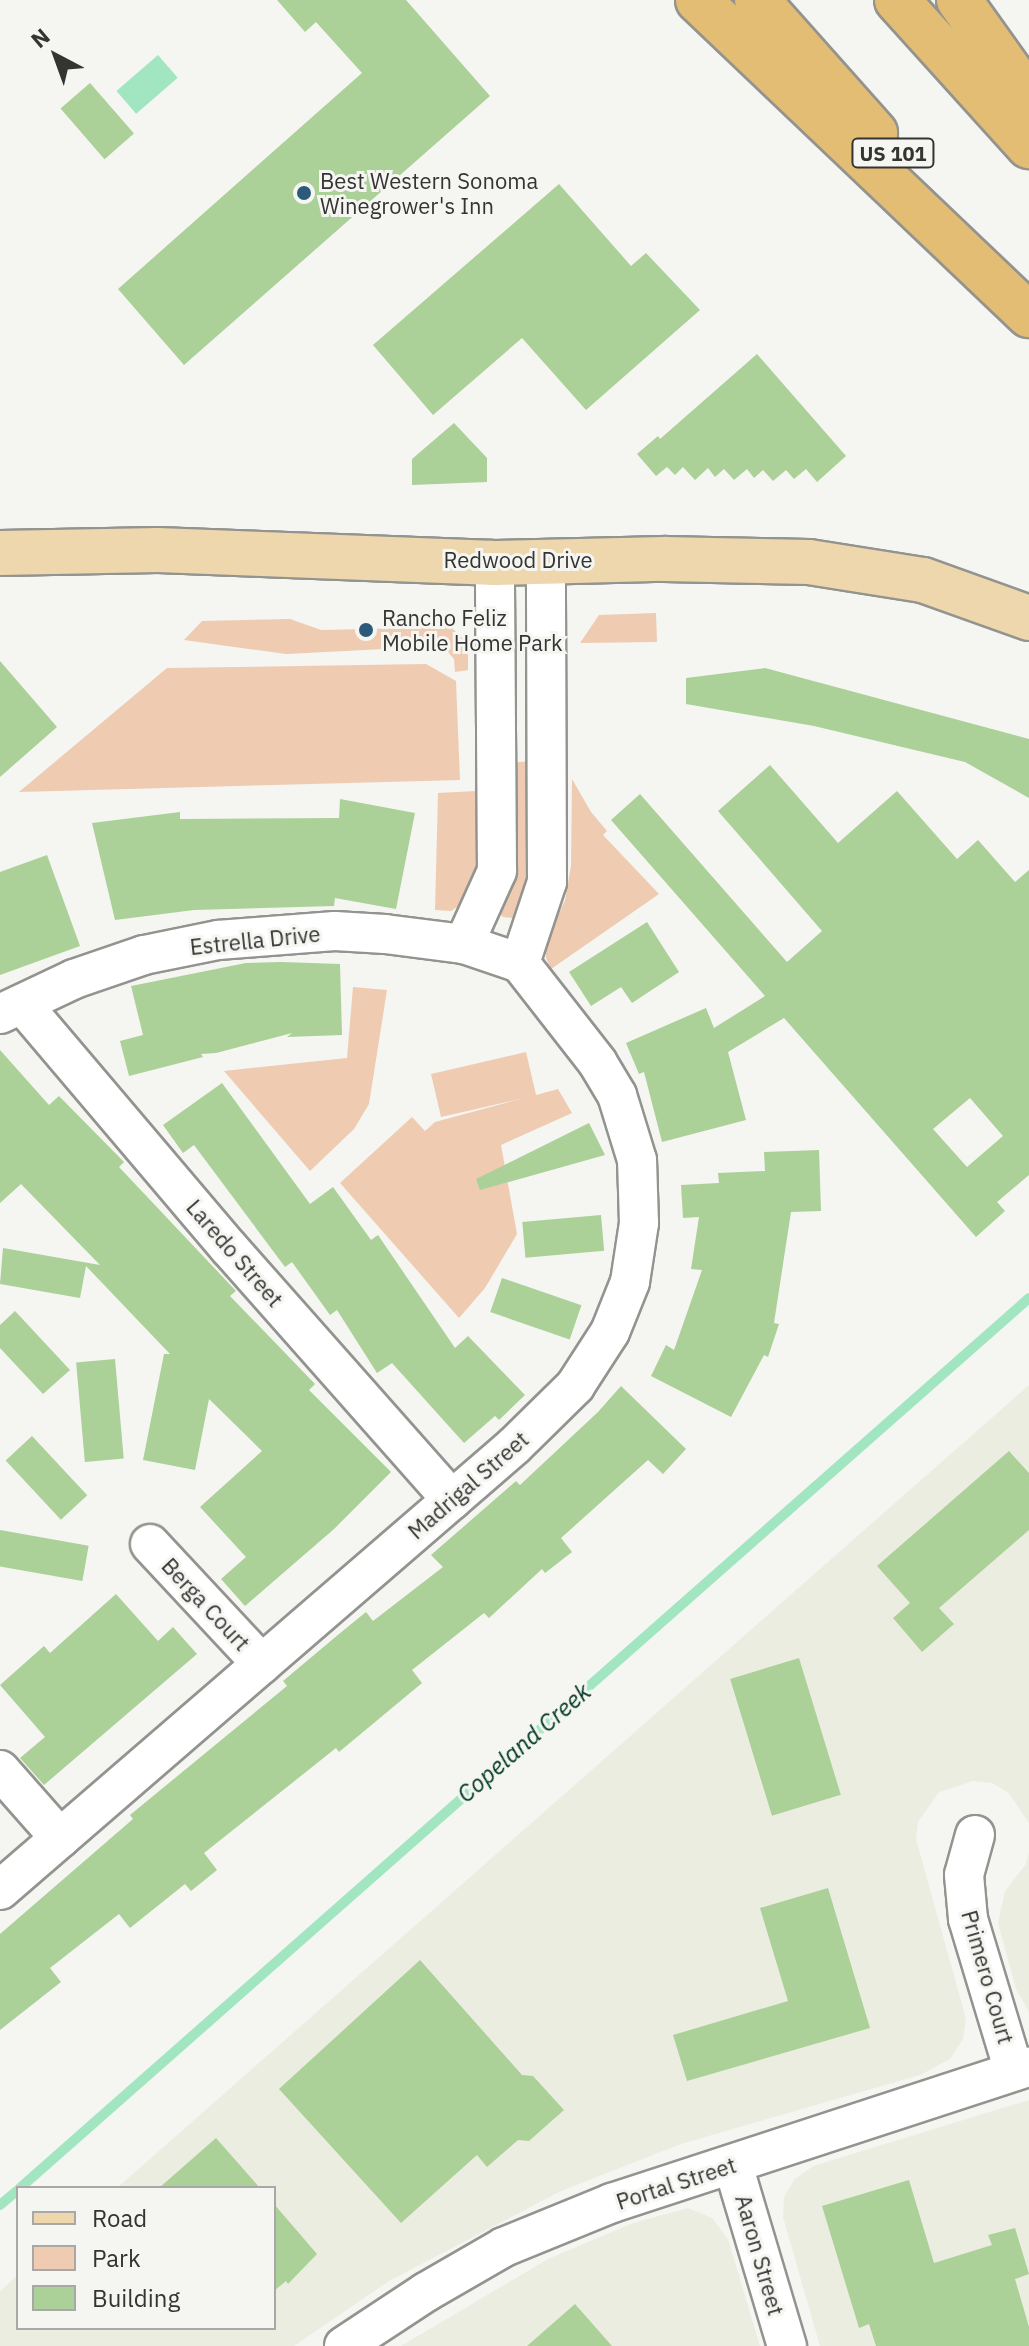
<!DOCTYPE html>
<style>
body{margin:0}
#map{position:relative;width:1029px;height:2346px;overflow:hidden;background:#f5f5f2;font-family:"IBM Plex Sans",sans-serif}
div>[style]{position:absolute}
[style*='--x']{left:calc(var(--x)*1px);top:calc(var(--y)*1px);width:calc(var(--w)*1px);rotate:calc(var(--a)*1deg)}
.built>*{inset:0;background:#ecede1}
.green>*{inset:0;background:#efcbb2}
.water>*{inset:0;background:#a1e6c1;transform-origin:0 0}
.stream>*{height:10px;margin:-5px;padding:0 5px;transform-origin:5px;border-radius:5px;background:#a1e6c1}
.building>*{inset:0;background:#abd098;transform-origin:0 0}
.roads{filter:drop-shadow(2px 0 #93938f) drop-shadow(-2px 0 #93938f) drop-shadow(0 2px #93938f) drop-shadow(0 -2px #93938f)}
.minor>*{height:38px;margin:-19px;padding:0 19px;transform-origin:19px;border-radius:19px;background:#fff}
.major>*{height:44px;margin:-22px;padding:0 22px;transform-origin:22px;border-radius:22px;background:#eed7ac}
.highway>*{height:44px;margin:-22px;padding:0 22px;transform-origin:22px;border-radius:22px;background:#e3bd74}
.dots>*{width:22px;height:22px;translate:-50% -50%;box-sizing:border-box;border:4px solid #f5f5f2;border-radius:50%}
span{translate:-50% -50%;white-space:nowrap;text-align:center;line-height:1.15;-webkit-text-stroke:6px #f5f5f2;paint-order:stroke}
.shield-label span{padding:2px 6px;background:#f5f5f2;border:2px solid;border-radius:6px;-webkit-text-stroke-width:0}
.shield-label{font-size:20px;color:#343433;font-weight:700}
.poi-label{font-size:22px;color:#343433}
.left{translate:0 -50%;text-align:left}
.street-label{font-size:22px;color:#343433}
.water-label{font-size:24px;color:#003822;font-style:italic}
.legend{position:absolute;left:16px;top:2186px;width:260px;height:144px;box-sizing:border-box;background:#f5f5f2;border:2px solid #a8a8a6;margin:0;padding:10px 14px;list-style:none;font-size:24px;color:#343433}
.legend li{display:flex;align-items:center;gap:16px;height:40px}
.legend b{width:40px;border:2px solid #a8a8a6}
.north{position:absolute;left:16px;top:16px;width:80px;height:80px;-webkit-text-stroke:6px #f5f5f2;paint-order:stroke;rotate:319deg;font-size:22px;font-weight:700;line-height:32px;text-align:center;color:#343433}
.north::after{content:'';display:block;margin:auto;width:28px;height:36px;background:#343433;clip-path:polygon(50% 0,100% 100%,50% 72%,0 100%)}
</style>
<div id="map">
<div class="built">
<i style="clip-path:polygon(1029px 1385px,1029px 1823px,1009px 1793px,992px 1783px,973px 1781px,939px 1792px,918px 1822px,916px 1839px,966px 2019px,963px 2039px,950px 2059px,920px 2075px,681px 2144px,561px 2191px,389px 2281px,294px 2346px,0 2346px,0 2291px,18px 2275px,18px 2328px,274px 2328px,274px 2188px,117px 2188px)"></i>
<i style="clip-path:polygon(1029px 1852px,1029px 2012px,1016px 1989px,998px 1923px,1005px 1891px,1026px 1864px)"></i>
<i style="clip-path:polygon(1029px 2100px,1029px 2346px,820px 2346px,783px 2217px,784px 2197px,795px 2179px,813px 2166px)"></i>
<i style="clip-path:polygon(688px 2208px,712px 2218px,728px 2239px,760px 2346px,401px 2346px,548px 2259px,633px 2223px)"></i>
</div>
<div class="green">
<i style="clip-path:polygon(656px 613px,657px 642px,580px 643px,599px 615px)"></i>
<i style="clip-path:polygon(290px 619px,321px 630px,451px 627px,468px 644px,468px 670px,455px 672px,454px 659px,443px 646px,286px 654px,184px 640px,202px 621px)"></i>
<i style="clip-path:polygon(426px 664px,456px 681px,460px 780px,19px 792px,167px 668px)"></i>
<i style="clip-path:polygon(532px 761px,530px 881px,521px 912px,512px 918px,503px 917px,497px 911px,508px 763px)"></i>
<i style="clip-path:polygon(572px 779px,591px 812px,607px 831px,603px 835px,659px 894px,551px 969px,546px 958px,546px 942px,565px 900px,571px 866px)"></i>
<i style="clip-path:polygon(476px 791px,476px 805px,484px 805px,483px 860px,466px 901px,451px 911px,435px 910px,438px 793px)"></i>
<i style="clip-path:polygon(353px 987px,387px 990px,369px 1104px,354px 1129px,310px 1171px,224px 1071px,347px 1058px)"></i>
<i style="clip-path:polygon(526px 1052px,536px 1095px,558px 1089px,572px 1113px,501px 1145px,517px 1234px,485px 1288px,459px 1318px,340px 1183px,412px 1117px,425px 1131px,435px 1122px,524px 1098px,441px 1117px,431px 1074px)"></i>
</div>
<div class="water">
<i style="left:158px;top:55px;width:30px;height:55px;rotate:49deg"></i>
</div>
<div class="stream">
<i style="--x:20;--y:2188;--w:1345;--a:-41.41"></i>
<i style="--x:0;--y:2205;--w:23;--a:-40"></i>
</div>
<div class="building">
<i style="clip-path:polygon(277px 0,406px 0,490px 96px,184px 365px,118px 289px,362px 73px,316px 22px,305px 32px)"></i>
<i style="left:90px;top:83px;width:67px;height:39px;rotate:49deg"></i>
<i style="clip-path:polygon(559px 184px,631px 266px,646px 253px,700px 310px,586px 410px,522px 338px,433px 415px,373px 345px)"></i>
<i style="clip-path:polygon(757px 354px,846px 456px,817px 482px,806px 469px,794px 479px,786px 470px,773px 481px,763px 470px,754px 478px,747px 469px,734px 480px,724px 469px,715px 477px,708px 468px,695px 480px,683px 467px,675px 475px,667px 467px,656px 476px,637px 454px,658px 436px,660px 439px)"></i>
<i style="clip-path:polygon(454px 423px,487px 458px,487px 482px,412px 485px,412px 459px)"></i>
<i style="clip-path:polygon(0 661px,57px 727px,0 777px)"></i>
<i style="clip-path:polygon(765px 668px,1029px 739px,1029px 798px,965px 762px,814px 726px,686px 704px,686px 678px)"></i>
<i style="clip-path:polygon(evenodd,770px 765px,838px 843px,897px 791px,957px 859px,978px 840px,1015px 882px,1029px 870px,1029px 1175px,997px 1202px,1005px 1211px,976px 1237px,784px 1018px,728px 1052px,746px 1120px,662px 1142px,644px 1072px,639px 1074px,626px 1043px,706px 1008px,714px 1028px,765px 996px,611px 820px,640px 794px,787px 962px,822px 931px,718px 811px,770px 765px,970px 1098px,1003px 1136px,967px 1167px,933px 1129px,970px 1098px)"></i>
<i style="clip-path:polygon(340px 799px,415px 813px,396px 909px,335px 898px,334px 906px,194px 910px,115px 920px,92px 823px,180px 812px,180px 819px,339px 818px)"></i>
<i style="clip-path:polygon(47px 855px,80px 946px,0 975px,0 872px)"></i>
<i style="clip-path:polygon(647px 922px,679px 972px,632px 1003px,621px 987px,591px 1006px,569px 972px)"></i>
<i style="clip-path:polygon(281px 962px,340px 964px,342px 1035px,287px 1037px,292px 1033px,216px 1053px,201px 1054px,203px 1057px,129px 1076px,120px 1041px,143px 1035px,131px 986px,246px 963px)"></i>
<i style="clip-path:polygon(0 1050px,49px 1105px,59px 1096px,124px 1162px,119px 1167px,236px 1291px,230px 1296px,315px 1384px,309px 1390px,391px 1472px,334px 1529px,245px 1606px,221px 1579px,246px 1557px,200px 1507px,262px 1451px,209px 1399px,195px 1470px,143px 1460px,164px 1354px,170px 1354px,86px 1266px,80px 1298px,0 1284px,3px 1248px,100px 1265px,21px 1184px,0 1203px)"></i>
<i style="clip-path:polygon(222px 1083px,310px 1204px,333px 1187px,371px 1240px,378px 1235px,455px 1348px,468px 1336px,525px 1395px,499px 1420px,495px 1416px,464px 1443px,392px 1363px,377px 1373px,337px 1310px,330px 1315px,292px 1262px,285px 1267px,194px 1145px,183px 1153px,163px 1125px)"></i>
<i style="clip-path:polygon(589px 1123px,605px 1155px,480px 1190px,476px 1179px)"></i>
<i style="clip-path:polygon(819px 1150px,821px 1211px,791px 1212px,774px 1323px,779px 1324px,768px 1357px,764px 1355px,731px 1417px,651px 1376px,666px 1345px,674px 1350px,702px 1270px,691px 1269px,699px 1217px,683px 1218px,681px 1185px,719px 1183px,718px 1173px,765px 1171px,764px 1152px)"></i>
<i style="left:601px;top:1215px;width:36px;height:79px;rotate:85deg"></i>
<i style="left:502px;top:1278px;width:84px;height:36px;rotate:19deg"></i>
<i style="clip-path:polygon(15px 1311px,70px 1370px,43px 1394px,0 1348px,0 1325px)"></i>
<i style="left:115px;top:1359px;width:100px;height:39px;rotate:85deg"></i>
<i style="clip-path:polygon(621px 1386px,686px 1449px,663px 1474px,648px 1460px,561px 1538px,572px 1552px,545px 1573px,542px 1569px,489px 1618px,484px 1613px,412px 1670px,422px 1683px,339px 1752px,336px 1748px,204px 1853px,217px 1870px,191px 1891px,185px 1884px,130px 1928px,119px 1914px,50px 1968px,61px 1982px,0 2030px,0 1934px,133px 1819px,130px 1815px,287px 1686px,283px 1681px,339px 1634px,366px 1612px,373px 1621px,443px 1567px,431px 1555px,516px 1481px,520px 1485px,598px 1412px)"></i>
<i style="left:32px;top:1436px;width:81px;height:36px;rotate:47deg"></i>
<i style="clip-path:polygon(1009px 1451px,1029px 1473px,1029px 1530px,939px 1608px,954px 1624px,922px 1652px,893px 1618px,910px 1603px,877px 1566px)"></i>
<i style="left:0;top:1530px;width:90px;height:36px;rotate:10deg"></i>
<i style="clip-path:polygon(116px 1594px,158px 1641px,173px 1627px,197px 1654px,44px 1785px,20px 1758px,45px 1737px,0 1685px,44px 1646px,50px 1653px)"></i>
<i style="left:799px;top:1658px;width:143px;height:72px;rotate:73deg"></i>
<i style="clip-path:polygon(828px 1888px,870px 2028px,687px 2081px,673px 2035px,788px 2001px,760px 1908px)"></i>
<i style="clip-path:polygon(420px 1960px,522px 2075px,533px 2076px,564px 2110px,529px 2141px,518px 2140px,487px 2167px,477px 2155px,401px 2223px,279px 2089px)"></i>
<i style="clip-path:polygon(216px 2138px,260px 2188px,159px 2188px)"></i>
<i style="clip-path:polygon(909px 2180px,934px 2263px,992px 2245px,988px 2235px,1015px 2228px,1029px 2274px,1015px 2279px,1029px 2327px,1029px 2346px,876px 2346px,869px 2324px,859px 2328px,822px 2206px)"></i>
<i style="clip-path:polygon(274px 2204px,317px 2254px,288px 2284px,286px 2281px,274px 2291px)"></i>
<i style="clip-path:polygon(575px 2304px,612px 2346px,527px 2346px)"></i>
</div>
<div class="roads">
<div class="minor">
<i style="--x:464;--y:944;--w:80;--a:-65.7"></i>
<i style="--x:497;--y:871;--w:308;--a:-90.4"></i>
<i style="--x:520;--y:963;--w:85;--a:-71.6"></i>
<i style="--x:547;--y:882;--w:322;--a:-90.2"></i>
<i style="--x:22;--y:1004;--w:321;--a:49.7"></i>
<i style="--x:230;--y:1249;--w:335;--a:48.5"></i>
<i style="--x:0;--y:1014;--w:82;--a:-25.3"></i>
<i style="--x:74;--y:979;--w:74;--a:-18.9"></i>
<i style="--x:144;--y:955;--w:76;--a:-11.5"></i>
<i style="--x:218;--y:940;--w:117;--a:-4.4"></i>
<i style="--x:335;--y:931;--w:50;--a:3.4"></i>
<i style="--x:385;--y:934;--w:80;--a:7.2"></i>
<i style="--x:464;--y:944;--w:59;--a:18.7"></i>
<i style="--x:150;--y:1544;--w:164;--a:47"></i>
<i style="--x:0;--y:1770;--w:91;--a:48.6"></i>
<i style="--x:975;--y:1835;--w:41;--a:105.4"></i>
<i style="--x:964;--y:1875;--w:44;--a:84.8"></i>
<i style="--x:968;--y:1919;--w:159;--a:73.2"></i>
<i style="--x:0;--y:1890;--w:679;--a:-40.82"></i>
<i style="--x:514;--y:1446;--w:86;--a:-44.5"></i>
<i style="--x:575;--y:1386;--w:64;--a:-57.1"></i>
<i style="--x:610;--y:1332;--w:54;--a:-68.2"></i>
<i style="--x:630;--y:1282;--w:60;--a:-81.3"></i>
<i style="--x:639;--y:1223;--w:63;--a:-91.8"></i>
<i style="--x:637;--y:1160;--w:68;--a:-107.1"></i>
<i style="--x:617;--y:1095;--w:37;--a:-121"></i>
<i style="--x:598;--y:1063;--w:127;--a:-128"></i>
<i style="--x:733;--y:2165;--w:189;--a:73.4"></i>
<i style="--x:344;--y:2346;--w:98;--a:-33.4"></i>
<i style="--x:426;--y:2292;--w:90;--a:-30"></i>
<i style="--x:504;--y:2247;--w:117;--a:-22.2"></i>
<i style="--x:612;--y:2203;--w:439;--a:-18.1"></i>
</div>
<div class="major">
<i style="--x:0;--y:553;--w:158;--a:-1.1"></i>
<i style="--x:158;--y:550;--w:337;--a:2.2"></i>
<i style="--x:495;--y:563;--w:169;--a:-1.4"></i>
<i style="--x:664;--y:559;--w:145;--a:1.2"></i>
<i style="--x:809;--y:562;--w:115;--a:9"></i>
<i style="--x:923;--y:580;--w:113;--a:19.7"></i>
</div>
<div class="highway">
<i style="--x:698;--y:0;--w:457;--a:43.6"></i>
<i style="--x:757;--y:0;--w:178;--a:48.4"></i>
<i style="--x:897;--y:0;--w:197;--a:47.9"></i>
<i style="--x:959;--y:0;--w:120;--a:54.5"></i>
</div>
</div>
<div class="dots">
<i style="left:304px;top:193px;background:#2b5b79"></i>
<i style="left:366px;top:630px;background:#2b5b79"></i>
</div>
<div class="shield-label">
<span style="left:893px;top:153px">US 101</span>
</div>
<div class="poi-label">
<span class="left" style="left:320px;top:193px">Best Western Sonoma<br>Winegrower's Inn</span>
<span class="left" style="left:382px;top:630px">Rancho Feliz<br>Mobile Home Park</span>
</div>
<div class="street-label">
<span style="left:518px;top:560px">Redwood Drive</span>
<span style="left:255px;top:940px;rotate:-6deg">Estrella Drive</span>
<span style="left:235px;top:1253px;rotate:49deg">Laredo Street</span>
<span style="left:468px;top:1485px;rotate:-41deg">Madrigal Street</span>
<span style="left:206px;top:1604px;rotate:47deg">Berga Court</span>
<span style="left:988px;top:1977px;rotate:74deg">Primero Court</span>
<span style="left:676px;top:2183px;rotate:-18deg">Portal Street</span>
<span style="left:760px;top:2255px;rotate:74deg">Aaron Street</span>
</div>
<div class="water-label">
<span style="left:524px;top:1743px;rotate:-41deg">Copeland Creek</span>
</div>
<ul class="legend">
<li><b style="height:10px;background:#eed7ac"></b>Road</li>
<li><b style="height:22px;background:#efcbb2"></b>Park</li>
<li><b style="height:22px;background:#abd098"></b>Building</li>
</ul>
<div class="north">N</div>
</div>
